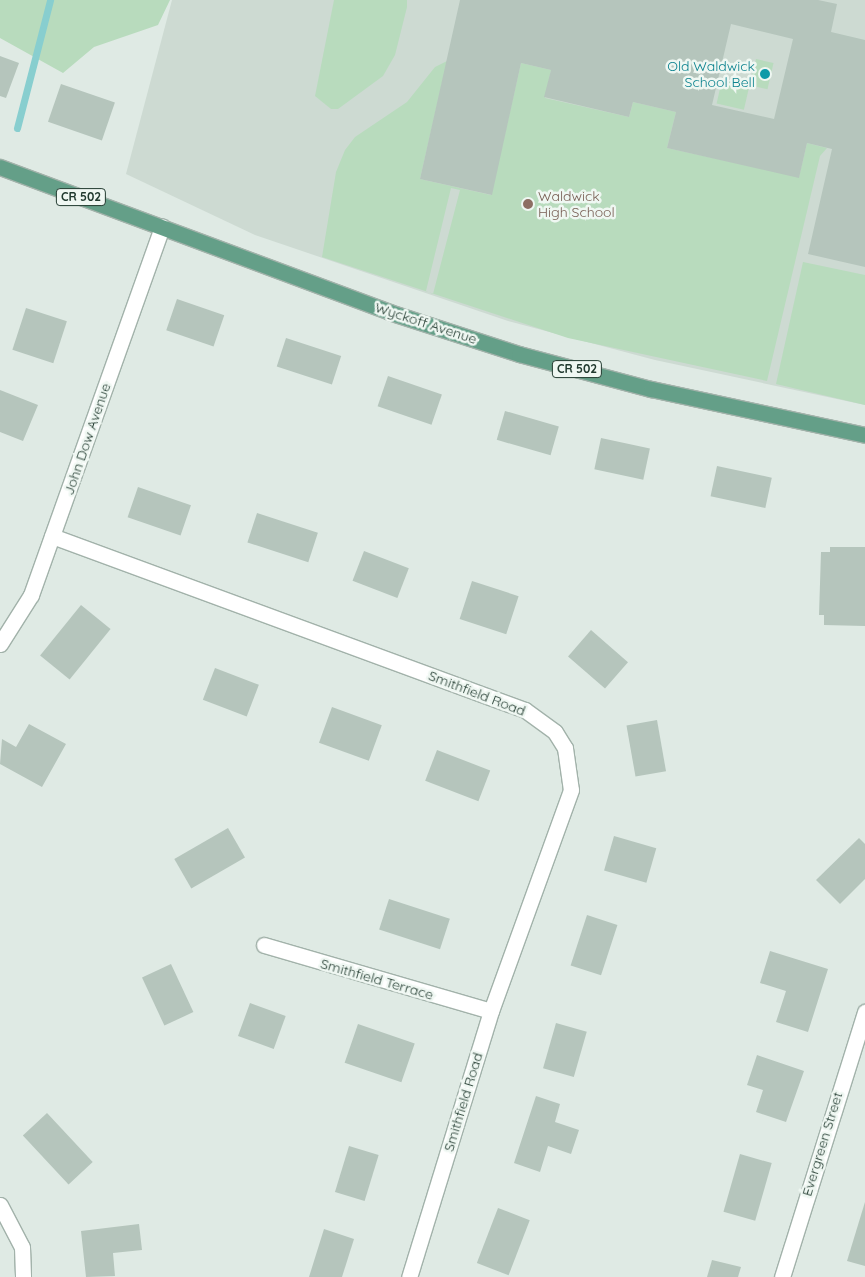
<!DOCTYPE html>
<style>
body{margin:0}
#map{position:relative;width:865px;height:1277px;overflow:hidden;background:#dfeae4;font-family:Quicksand,sans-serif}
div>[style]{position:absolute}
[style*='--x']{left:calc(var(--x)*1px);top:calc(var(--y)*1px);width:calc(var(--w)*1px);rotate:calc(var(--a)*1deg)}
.built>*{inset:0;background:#cddad2}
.green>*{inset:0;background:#b8dbbd;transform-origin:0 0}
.stream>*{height:7px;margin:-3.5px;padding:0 3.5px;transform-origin:3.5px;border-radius:3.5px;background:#88cecf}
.building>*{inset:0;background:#b5c5bc;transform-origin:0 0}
.roads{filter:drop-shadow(1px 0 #a2b2aa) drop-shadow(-1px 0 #a2b2aa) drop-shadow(0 1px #a2b2aa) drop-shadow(0 -1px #a2b2aa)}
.street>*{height:15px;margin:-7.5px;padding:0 7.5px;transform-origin:7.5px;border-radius:7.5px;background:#fff}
.primary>*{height:15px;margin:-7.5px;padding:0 7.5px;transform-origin:7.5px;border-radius:7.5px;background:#649f88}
.dots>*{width:14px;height:14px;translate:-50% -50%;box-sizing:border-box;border:2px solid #eff7f2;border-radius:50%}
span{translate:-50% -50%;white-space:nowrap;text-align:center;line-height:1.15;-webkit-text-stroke:5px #eff7f2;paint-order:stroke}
.shield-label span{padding:1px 4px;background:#eff7f2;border:1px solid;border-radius:4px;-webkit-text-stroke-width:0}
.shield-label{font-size:12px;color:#213a2f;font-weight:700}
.culture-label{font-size:14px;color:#0d838f}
.right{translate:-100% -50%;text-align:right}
.education-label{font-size:14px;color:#785e54}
.left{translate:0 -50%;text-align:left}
.street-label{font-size:14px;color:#213a2f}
</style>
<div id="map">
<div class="built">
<i style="clip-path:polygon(172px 0,865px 0,865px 405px,655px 360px,508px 321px,255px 235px,126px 174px)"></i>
</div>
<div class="green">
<i style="clip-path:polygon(0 0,170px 0,158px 25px,94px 47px,63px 73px,0 38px)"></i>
<i style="clip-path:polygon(334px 0,407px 0,407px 7px,395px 55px,383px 76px,338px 109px,331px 109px,315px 96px)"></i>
<i style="left:756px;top:59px;width:18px;height:27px;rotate:13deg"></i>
<i style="clip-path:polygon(evenodd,447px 61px,420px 179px,491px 195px,521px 63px,551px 70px,545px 98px,629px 117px,633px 102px,676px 112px,667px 148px,799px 177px,807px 143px,827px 148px,820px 156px,767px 381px,568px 338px,322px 257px,336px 172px,345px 150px,355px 137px,407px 102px,435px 67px,447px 61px,451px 188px,460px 190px,433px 294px,426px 291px,451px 188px)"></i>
<i style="left:722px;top:80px;width:28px;height:24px;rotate:13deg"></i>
<i style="clip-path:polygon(803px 262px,865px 275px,865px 405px,776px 384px)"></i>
</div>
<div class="stream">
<i style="--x:17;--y:128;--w:132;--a:-75.5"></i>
</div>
<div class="building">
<i style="clip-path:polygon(evenodd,460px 0,818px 0,837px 4px,831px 32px,865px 40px,865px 267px,808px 254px,832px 149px,807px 143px,799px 178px,667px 148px,676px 112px,633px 102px,629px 117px,544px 97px,551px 70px,521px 63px,492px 195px,420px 179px,460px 0,731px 24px,793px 39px,774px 119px,712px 105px,731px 24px)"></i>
<i style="clip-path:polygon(0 56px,19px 63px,6px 98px,0 96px)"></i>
<i style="left:61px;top:84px;width:57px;height:40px;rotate:19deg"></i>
<i style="left:177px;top:299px;width:50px;height:33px;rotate:19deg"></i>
<i style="left:26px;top:308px;width:43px;height:44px;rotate:18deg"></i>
<i style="left:286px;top:338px;width:58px;height:30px;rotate:18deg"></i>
<i style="left:388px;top:376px;width:57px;height:32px;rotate:19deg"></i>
<i style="clip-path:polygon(0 390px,38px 405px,23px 441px,0 432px)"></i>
<i style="left:505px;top:411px;width:56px;height:30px;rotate:16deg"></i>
<i style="left:601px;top:438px;width:50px;height:32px;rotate:12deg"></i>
<i style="left:717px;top:466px;width:56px;height:31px;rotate:12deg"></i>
<i style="left:138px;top:487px;width:56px;height:32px;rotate:19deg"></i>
<i style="left:257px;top:513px;width:64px;height:31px;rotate:18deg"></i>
<i style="clip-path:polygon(830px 547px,865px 547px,865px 626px,824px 625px,824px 615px,819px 615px,821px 552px,830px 552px)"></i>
<i style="left:364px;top:551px;width:48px;height:32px;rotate:21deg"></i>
<i style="left:472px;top:581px;width:49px;height:40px;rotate:18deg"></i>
<i style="left:81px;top:605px;width:38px;height:65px;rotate:39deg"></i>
<i style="left:591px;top:630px;width:49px;height:35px;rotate:41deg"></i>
<i style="left:215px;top:668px;width:47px;height:34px;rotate:21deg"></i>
<i style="left:332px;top:707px;width:53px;height:38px;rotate:20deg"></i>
<i style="left:657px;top:720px;width:52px;height:31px;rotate:80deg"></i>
<i style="clip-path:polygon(29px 724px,66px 744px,42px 787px,0 764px,2px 739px,16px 747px)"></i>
<i style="left:437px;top:750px;width:57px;height:33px;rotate:21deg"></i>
<i style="left:228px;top:828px;width:34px;height:62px;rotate:60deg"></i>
<i style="left:614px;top:836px;width:44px;height:36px;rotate:16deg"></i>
<i style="clip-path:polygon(859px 838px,865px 844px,865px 879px,840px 904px,816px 880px)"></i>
<i style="left:389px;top:899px;width:64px;height:32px;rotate:18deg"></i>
<i style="left:587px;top:915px;width:32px;height:53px;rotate:18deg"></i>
<i style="clip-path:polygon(770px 951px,828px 969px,808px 1032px,776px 1022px,786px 991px,760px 983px)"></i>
<i style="left:171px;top:964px;width:53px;height:32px;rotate:65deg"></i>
<i style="left:250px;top:1003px;width:38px;height:35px;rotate:20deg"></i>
<i style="left:556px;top:1023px;width:32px;height:47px;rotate:16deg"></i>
<i style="left:358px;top:1024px;width:60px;height:41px;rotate:19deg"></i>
<i style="clip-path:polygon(757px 1055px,804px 1071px,786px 1122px,756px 1112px,763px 1090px,747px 1085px)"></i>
<i style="clip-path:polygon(536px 1096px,560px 1104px,555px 1122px,579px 1130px,571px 1154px,548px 1146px,540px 1172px,514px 1163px)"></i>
<i style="left:47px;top:1113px;width:67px;height:33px;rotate:47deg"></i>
<i style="left:349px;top:1146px;width:31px;height:48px;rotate:17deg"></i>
<i style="left:740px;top:1154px;width:33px;height:60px;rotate:16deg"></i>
<i style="clip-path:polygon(865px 1202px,865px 1266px,847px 1261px)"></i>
<i style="left:498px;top:1208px;width:34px;height:59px;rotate:21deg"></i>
<i style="clip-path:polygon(139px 1224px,142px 1250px,113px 1253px,115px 1276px,86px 1277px,81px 1231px)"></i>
<i style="clip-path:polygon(324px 1229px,354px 1239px,342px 1277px,309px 1277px)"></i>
<i style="clip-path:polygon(712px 1260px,741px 1267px,738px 1277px,707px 1277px)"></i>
</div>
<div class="roads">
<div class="street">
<i style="--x:52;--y:536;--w:504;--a:20.2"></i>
<i style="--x:525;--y:710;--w:37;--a:36"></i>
<i style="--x:555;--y:732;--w:19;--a:58"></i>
<i style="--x:565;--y:748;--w:42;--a:81.9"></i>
<i style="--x:571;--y:790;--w:235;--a:109.9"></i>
<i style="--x:491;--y:1011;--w:278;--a:107.1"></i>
<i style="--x:0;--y:644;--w:58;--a:-57.7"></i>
<i style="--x:31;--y:595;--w:391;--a:-70.4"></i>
<i style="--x:264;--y:945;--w:236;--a:16.2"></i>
<i style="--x:0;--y:1205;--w:47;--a:62.4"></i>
<i style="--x:22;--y:1247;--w:30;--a:88"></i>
<i style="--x:782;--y:1277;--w:278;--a:-72.6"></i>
</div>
<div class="primary">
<i style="--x:0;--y:167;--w:415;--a:20.4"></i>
<i style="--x:389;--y:312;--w:137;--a:17.9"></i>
<i style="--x:519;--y:354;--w:137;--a:14.9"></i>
<i style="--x:651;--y:389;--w:219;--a:12.1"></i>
</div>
</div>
<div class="dots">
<i style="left:765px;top:74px;background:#0f9aa8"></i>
<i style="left:528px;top:204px;background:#8d6e63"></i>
</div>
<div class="shield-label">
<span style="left:81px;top:197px">CR 502</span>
<span style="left:577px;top:369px">CR 502</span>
</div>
<div class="culture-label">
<span class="right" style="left:755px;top:74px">Old Waldwick<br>School Bell</span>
</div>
<div class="education-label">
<span class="left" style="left:538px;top:204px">Waldwick<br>High School</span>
</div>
<div class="street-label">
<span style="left:426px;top:323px;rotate:18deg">Wyckoff Avenue</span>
<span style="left:87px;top:439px;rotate:-71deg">John Dow Avenue</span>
<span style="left:477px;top:693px;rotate:21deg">Smithfield Road</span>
<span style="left:377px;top:979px;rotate:16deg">Smithfield Terrace</span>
<span style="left:463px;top:1102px;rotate:-73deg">Smithfield Road</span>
<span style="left:822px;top:1144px;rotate:-73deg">Evergreen Street</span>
</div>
</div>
